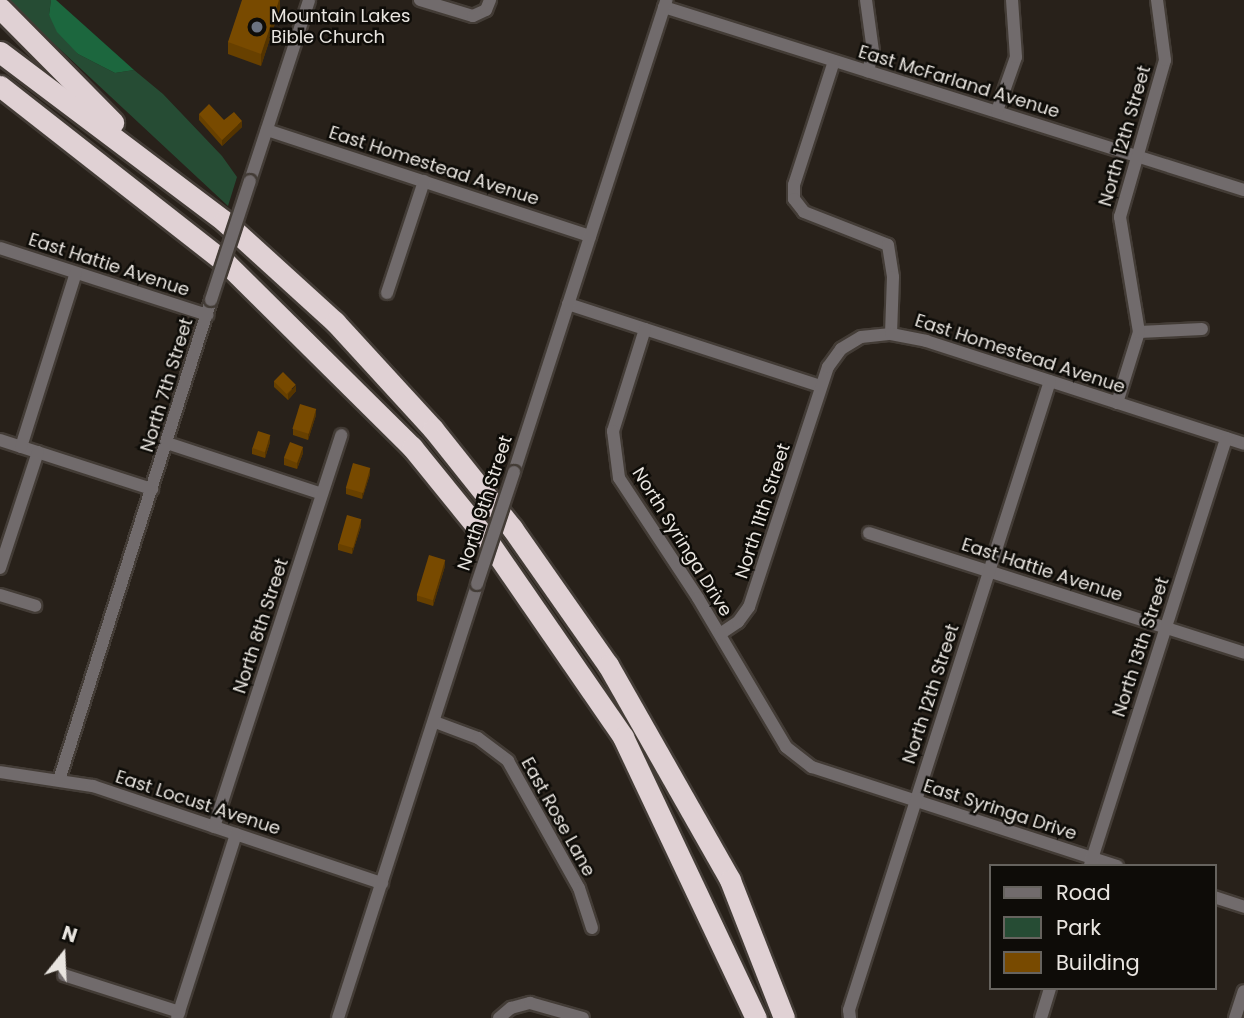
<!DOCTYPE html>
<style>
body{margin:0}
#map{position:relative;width:1244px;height:1018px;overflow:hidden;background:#28211a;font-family:Poppins,sans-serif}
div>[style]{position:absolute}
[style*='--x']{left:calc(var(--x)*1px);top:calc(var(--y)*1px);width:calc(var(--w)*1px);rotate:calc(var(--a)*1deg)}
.green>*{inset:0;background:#264c34}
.forest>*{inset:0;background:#1c673e}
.roads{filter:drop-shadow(2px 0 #433c36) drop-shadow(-2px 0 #433c36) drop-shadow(0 2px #433c36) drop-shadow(0 -2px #433c36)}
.minor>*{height:12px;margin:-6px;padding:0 6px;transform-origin:6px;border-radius:6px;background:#716b6c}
.motorway>*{height:21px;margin:-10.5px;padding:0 10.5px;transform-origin:10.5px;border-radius:10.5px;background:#e0d1d4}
.bridges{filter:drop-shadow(2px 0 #433c36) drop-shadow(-2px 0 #433c36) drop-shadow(0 2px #433c36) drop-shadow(0 -2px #433c36)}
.minor-bridge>*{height:12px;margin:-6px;padding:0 6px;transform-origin:6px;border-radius:6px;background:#716b6c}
.wall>*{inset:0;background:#674000}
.shaded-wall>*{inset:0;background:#543400}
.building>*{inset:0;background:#784a00;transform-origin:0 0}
.dots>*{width:19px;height:19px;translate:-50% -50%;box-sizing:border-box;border:4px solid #0e0c08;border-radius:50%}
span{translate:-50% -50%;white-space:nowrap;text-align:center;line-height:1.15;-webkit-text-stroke:5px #0e0c08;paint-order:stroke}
.poi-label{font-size:18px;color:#e9e5e0}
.left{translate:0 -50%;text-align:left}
.street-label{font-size:18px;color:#e9e5e0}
.legend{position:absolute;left:989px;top:864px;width:228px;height:126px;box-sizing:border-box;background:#0e0c08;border:2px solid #66635e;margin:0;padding:9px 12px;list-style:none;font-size:21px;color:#e9e5e0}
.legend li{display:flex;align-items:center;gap:14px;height:35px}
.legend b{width:35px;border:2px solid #66635e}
.north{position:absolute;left:28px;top:920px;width:70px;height:70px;-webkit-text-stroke:5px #0e0c08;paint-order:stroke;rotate:18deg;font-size:19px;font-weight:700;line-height:28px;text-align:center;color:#e9e5e0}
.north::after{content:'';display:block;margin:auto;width:24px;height:32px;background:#e9e5e0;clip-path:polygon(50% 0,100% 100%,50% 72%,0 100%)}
</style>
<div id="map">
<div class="green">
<i style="clip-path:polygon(7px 0,51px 0,49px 15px,78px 54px,115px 73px,134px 70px,163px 94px,222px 156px,237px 177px,228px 206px)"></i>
</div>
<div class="forest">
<i style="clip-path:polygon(51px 0,56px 0,134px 70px,115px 73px,78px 54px,57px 32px,49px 15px)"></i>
</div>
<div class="roads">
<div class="minor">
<i style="--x:420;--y:0;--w:55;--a:16.8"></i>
<i style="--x:473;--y:16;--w:14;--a:-25"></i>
<i style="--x:486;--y:10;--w:11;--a:-68"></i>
<i style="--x:866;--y:0;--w:51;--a:82.2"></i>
<i style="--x:873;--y:51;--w:21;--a:104"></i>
<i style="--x:664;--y:7;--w:608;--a:17.51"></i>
<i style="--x:834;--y:61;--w:130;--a:107.9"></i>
<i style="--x:794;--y:185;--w:14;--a:90"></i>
<i style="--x:794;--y:199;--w:16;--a:52"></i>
<i style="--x:804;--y:212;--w:90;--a:21.4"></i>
<i style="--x:888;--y:245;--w:32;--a:81"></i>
<i style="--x:893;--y:277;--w:57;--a:92"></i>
<i style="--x:997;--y:111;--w:57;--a:-70.6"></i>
<i style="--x:1016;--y:57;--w:57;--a:-94"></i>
<i style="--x:267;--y:130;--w:340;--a:18.2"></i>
<i style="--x:250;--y:181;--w:190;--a:-71.9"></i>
<i style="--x:0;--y:248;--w:218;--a:17.9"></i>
<i style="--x:387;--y:293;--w:118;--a:-71.7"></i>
<i style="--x:568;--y:304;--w:266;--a:18"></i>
<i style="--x:645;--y:329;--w:107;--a:107.4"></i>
<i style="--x:613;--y:431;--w:47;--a:82.7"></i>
<i style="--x:619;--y:478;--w:144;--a:56.6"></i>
<i style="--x:698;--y:598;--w:173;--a:59.4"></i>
<i style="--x:786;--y:747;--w:33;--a:38"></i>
<i style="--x:812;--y:767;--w:321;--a:18"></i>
<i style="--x:1139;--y:332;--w:63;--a:-2.7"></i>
<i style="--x:1117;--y:403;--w:74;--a:-72.8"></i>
<i style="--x:1139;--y:332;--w:117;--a:-99.4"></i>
<i style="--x:1120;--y:217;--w:163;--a:-74"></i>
<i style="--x:1165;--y:60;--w:61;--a:-97.6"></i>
<i style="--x:0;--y:440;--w:160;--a:17.9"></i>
<i style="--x:167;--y:443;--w:163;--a:18.2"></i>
<i style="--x:21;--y:447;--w:182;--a:-72.5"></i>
<i style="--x:514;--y:472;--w:496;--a:-72.1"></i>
<i style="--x:869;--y:533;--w:394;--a:17.7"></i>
<i style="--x:0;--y:568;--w:122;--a:-71.9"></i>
<i style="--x:0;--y:595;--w:37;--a:17"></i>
<i style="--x:720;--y:634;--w:22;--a:-34"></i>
<i style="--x:738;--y:622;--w:19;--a:-54"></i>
<i style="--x:749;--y:607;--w:253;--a:-71.8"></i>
<i style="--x:828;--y:367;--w:22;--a:-54"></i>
<i style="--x:841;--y:349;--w:23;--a:-31"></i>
<i style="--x:861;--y:337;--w:30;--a:-6"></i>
<i style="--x:891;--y:334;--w:36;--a:11"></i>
<i style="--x:926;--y:341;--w:334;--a:17.9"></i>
<i style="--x:435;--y:722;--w:46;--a:20.4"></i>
<i style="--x:478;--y:738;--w:38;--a:37"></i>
<i style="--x:508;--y:761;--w:145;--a:60.8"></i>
<i style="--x:579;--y:888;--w:42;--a:72"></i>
<i style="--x:0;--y:772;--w:94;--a:8.6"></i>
<i style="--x:93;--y:786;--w:305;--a:18.6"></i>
<i style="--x:59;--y:780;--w:503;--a:-72.43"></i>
<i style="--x:214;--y:827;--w:412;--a:-72"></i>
<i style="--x:1090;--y:865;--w:448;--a:-72.3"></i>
<i style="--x:1214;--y:897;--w:32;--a:18"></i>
<i style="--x:64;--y:975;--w:121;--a:17.8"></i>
<i style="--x:177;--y:1018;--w:193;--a:-72.2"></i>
<i style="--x:338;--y:1018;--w:456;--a:-72.2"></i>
<i style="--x:499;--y:1018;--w:16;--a:-40"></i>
<i style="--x:511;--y:1008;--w:20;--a:-15"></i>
<i style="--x:530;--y:1003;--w:55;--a:15.8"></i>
<i style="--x:850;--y:1018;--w:8;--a:-97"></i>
<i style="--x:849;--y:1010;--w:660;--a:-72.28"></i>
<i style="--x:1041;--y:1018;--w:31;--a:-73"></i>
<i style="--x:1235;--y:1018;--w:28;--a:-72"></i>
</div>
<div class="motorway">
<i style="--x:0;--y:8;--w:161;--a:45.3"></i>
<i style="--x:0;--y:52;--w:281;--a:37"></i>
<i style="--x:224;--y:221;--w:150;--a:42.3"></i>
<i style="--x:335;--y:322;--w:145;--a:47.5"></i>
<i style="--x:433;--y:429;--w:127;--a:51.4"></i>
<i style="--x:512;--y:528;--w:167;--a:55"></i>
<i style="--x:608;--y:665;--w:247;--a:60.4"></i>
<i style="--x:730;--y:880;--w:148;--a:68.6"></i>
<i style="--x:0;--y:86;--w:287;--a:38.1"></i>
<i style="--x:226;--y:263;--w:262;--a:44.7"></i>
<i style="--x:412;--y:447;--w:121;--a:51"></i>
<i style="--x:488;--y:541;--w:238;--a:55.4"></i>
<i style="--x:623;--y:737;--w:311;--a:64.7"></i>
</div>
</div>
<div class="bridges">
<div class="minor-bridge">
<i style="--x:211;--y:300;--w:125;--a:-71.9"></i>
<i style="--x:477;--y:584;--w:118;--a:-71.7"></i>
</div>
</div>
<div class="wall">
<i style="clip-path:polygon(280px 0,280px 8px,261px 66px,228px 54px,228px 42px)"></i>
<i style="clip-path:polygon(199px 114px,224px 120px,242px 127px,222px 146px,199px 120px)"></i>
<i style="clip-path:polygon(274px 381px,296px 391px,288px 400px,274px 387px)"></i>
<i style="clip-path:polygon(316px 415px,308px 440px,293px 435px,293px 429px)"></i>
<i style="clip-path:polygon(270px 442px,265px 458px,252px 454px,252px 448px)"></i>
<i style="clip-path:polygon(303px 453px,297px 469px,284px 465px,284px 458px)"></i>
<i style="clip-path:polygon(370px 474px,362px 499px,346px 494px,346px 488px)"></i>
<i style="clip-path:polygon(361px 526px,352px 554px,338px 550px,338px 544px)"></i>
<i style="clip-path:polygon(445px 566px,433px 606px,417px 601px,417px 595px)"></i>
</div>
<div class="shaded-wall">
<i style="clip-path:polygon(279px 0,280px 0,280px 8px,261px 66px,261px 54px)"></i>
<i style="clip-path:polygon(242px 121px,242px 127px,222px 146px,222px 140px)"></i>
<i style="clip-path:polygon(296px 385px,296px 391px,288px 400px,288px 394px)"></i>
<i style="clip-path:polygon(316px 409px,316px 415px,308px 440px,308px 434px)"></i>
<i style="clip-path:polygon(270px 435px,270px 442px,265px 458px,265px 452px)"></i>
<i style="clip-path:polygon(303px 447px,303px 453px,297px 469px,297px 463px)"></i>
<i style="clip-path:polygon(370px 468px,370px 474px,362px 499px,362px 493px)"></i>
<i style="clip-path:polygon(361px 519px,361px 526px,352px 554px,352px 548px)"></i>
<i style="clip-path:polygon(445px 560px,445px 566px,433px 606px,433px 599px)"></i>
</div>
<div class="building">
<i style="clip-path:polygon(242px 0,279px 0,261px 54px,228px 42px)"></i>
<i style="clip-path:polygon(209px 104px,224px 120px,234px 112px,242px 121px,222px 140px,199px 114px)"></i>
<i style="left:283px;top:372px;width:18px;height:13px;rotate:45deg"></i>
<i style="left:300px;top:404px;width:17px;height:26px;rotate:17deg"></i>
<i style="left:258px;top:431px;width:13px;height:18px;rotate:18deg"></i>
<i style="left:290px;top:442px;width:14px;height:17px;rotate:21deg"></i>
<i style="left:353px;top:463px;width:18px;height:26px;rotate:16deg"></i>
<i style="left:347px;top:515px;width:15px;height:30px;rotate:16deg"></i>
<i style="left:429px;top:555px;width:17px;height:42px;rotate:17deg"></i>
</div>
<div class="dots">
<i style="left:257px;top:27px;background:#6b7280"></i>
</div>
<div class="poi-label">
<span class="left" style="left:271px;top:27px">Mountain Lakes<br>Bible Church</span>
</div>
<div class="street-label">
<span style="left:959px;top:82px;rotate:17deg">East McFarland Avenue</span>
<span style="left:1125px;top:136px;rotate:-74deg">North 12th Street</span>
<span style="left:434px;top:166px;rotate:18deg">East Homestead Avenue</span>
<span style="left:109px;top:265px;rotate:18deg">East Hattie Avenue</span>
<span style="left:1020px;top:354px;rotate:18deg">East Homestead Avenue</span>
<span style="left:167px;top:385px;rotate:-73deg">North 7th Street</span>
<span style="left:485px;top:503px;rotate:-72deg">North 9th Street</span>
<span style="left:763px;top:511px;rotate:-72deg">North 11th Street</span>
<span style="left:682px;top:542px;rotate:58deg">North Syringa Drive</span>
<span style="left:1042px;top:570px;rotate:18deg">East Hattie Avenue</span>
<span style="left:261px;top:626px;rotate:-72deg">North 8th Street</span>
<span style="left:1141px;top:647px;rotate:-72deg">North 13th Street</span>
<span style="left:931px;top:694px;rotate:-72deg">North 12th Street</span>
<span style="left:198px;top:803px;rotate:18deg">East Locust Avenue</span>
<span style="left:1000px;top:810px;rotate:18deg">East Syringa Drive</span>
<span style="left:558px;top:817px;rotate:61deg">East Rose Lane</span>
</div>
<ul class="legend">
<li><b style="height:9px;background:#716b6c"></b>Road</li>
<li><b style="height:19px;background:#264c34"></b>Park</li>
<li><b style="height:19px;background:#784a00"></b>Building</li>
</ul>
<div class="north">N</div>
</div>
